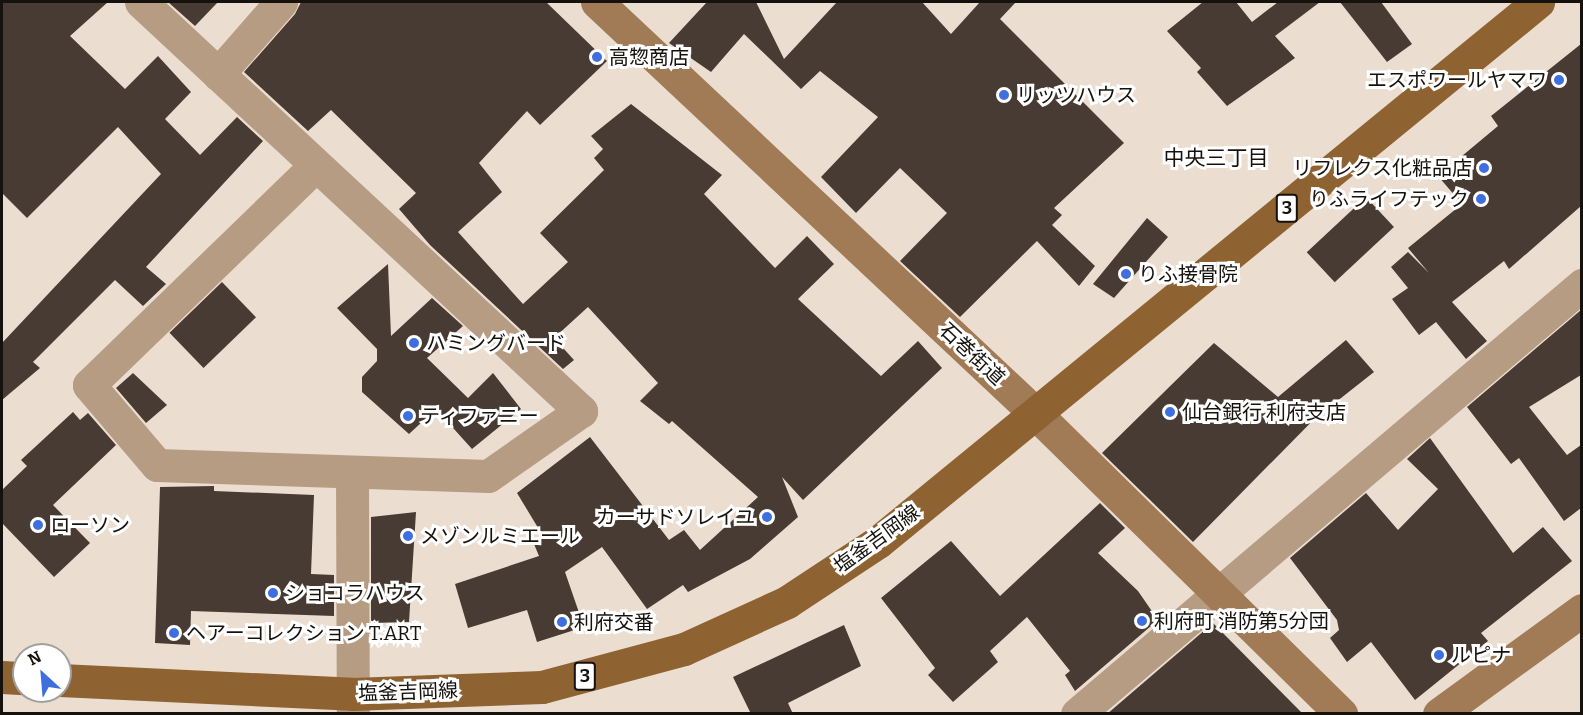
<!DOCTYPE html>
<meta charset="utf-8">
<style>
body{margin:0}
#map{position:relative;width:1583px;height:715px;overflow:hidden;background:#ebded1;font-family:Bitter,"Noto Sans JP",serif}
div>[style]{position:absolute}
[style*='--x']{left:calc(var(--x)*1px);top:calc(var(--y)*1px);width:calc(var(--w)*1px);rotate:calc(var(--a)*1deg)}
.building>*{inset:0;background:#483b33;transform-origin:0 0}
.street>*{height:33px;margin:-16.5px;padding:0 16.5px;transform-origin:16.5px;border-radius:16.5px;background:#b69c83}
.secondary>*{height:33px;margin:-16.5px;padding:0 16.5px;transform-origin:16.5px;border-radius:16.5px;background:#a07b55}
.primary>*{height:33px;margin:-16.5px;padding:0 16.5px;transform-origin:16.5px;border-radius:16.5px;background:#8f6231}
.dots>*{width:16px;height:16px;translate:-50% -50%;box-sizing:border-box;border:3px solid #fff;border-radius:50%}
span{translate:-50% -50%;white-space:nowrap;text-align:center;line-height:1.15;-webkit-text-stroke:6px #fff;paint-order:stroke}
.shield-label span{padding:2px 4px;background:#fff;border:2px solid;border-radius:4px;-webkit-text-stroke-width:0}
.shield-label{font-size:18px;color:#15110c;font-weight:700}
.poi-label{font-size:20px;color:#15110c}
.left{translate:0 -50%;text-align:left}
.right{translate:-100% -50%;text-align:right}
.street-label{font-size:20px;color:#15110c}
.neighbourhood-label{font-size:21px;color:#15110c}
.frame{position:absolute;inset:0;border:3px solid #15110c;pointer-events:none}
.north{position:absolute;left:12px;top:643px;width:60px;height:60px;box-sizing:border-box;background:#fff;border:2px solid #a1a09e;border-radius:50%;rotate:334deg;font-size:16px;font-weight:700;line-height:24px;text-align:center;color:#15110c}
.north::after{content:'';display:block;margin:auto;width:21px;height:27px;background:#3f6edf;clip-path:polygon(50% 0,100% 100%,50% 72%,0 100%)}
</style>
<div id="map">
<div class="building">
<i style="clip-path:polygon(2px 2px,108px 2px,70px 36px,125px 89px,158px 56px,191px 92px,165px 119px,200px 155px,237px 117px,263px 141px,146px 267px,166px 284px,143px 306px,115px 280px,33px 362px,40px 368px,2px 400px,2px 343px,161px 174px,118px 127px,27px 218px,2px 193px)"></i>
<i style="clip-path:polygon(168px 2px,218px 2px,195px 26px)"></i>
<i style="clip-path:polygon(301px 2px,546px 2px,607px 61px,540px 125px,527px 111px,479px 163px,502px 192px,458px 232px,523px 304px,568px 262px,540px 233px,604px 170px,594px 158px,603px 149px,591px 136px,631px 104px,722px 175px,704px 194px,775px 268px,807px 236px,834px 264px,798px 299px,881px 376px,918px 341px,942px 368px,803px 500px,782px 477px,798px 517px,750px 559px,688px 592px,683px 585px,647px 609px,602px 547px,565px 572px,584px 627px,537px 642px,527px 610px,468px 628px,455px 584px,539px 556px,534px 544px,543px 536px,517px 493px,590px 437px,669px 540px,684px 530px,700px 550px,758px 497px,672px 421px,669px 424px,640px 401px,658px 383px,588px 307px,554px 338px,574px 360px,563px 369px,430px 245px,399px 209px,416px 193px,331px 110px,308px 131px,244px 72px,295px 14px)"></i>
<i style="clip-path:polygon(707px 2px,756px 2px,784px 59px,837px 2px,922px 2px,951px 34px,980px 2px,1016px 2px,1000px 19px,1124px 143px,1054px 208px,1062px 215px,1052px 225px,1095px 266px,1079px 286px,1037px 241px,960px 317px,900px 261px,947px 213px,900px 168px,856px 213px,821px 177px,878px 117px,820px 71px,801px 89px,744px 34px,711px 72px,669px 43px)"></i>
<i style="clip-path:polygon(1203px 2px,1236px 2px,1252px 22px,1278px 2px,1320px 2px,1275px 36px,1295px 58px,1227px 106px,1197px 72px,1201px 68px,1167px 31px)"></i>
<i style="clip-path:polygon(1340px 2px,1381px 2px,1412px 44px,1387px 62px)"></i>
<i style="clip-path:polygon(1581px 44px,1581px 206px,1509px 269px,1504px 261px,1452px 302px,1487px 341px,1466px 359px,1436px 322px,1419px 335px,1392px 299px,1408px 288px,1391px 267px,1408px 252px,1429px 273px,1408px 248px,1462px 204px,1438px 176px,1498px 126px,1491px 116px)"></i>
<i style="left:1366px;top:197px;width:41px;height:81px;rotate:47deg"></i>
<i style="clip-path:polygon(1147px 218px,1168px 237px,1114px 298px,1093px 284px)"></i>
<i style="clip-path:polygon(388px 264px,391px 336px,432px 298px,463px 326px,427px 358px,468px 398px,493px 373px,521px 409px,472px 449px,436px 409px,409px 434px,362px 392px,362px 377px,377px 361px,377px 349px,337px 308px)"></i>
<i style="left:222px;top:282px;width:49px;height:73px;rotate:46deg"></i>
<i style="clip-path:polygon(1581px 310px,1581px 375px,1529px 407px,1567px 455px,1581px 445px,1581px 508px,1564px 521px,1519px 458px,1511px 464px,1467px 407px)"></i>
<i style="clip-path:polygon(1346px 340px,1374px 372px,1336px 402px,1333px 400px,1193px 542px,1102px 453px,1214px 343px,1278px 397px)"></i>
<i style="clip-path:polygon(133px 373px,167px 405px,146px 423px,116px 388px)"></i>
<i style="clip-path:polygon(73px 412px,80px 420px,88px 413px,116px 445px,53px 505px,90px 543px,54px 577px,2px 523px,2px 490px,27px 466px,21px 460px)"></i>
<i style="clip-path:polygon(1430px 438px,1513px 553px,1543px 527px,1572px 561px,1481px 633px,1488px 641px,1415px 700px,1371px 642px,1347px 662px,1330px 638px,1339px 630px,1337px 620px,1290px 558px,1366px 493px,1398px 530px,1438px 489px,1407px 459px)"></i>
<i style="clip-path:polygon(214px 486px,214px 491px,314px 495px,311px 574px,334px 575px,334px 616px,191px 611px,190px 645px,155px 643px,160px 487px)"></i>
<i style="clip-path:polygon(1100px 503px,1125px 528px,1098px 553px,1138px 591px,1158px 620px,1075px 691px,1065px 675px,1070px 671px,1027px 617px,990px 651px,998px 662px,953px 702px,928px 675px,935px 668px,881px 598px,951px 541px,1000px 596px)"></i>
<i style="clip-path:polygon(416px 512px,409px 622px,371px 623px,371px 517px)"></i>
<i style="clip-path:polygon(1213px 623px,1303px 714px,1107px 714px)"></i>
<i style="clip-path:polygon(844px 625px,861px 666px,788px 703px,793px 714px,751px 714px,733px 677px)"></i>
</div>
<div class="street">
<i style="--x:141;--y:2;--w:601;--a:42.91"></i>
<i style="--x:581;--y:411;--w:113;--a:145"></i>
<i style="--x:488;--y:476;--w:331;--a:-178.1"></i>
<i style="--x:157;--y:465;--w:105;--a:-130.4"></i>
<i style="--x:89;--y:385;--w:313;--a:-44.1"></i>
<i style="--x:218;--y:74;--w:96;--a:-48.8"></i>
<i style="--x:352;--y:473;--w:241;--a:89.8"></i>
<i style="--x:1077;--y:714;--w:663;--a:-40.35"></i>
</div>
<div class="secondary">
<i style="--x:597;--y:2;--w:602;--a:43.18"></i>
<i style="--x:1036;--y:414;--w:428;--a:44.5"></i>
<i style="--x:1439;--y:714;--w:177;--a:-36"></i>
</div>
<div class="primary">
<i style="--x:2;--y:677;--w:22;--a:3"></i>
<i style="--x:60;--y:680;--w:292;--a:2.7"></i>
<i style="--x:352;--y:694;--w:190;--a:-2.1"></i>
<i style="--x:542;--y:687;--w:147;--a:-15"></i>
<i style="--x:684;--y:649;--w:113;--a:-24.5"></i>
<i style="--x:787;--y:602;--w:109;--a:-33.4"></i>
<i style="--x:878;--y:542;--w:853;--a:-39.29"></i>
</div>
<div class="dots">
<i style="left:597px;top:57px;background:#3f6edf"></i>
<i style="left:1559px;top:80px;background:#3f6edf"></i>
<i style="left:1004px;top:95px;background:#3f6edf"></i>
<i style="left:1484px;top:168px;background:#3f6edf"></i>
<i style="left:1481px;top:199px;background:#3f6edf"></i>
<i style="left:1126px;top:274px;background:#3f6edf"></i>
<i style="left:414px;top:343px;background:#3f6edf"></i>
<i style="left:1170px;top:412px;background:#3f6edf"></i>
<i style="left:408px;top:416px;background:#3f6edf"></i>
<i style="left:767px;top:517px;background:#3f6edf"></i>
<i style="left:38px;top:525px;background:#3f6edf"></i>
<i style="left:408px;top:536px;background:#3f6edf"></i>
<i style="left:273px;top:593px;background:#3f6edf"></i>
<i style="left:1142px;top:621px;background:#3f6edf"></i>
<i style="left:562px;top:622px;background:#3f6edf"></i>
<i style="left:174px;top:633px;background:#3f6edf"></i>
<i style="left:1439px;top:655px;background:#3f6edf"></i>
</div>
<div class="shield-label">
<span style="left:1287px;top:208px">3</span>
<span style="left:585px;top:676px">3</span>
</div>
<div class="poi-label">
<span class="left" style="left:609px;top:57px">高惣商店</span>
<span class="right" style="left:1547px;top:80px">エスポワールヤマワ</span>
<span class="left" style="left:1016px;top:95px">リッツハウス</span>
<span class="right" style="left:1472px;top:168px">リフレクス化粧品店</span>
<span class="right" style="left:1469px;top:199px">りふライフテック</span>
<span class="left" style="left:1138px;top:274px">りふ接骨院</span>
<span class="left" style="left:426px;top:343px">ハミングバード</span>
<span class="left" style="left:1182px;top:412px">仙台銀行 利府支店</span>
<span class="left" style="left:420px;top:416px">ティファニー</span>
<span class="right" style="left:755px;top:517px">カーサドソレイユ</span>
<span class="left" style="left:50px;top:525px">ローソン</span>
<span class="left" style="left:420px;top:536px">メゾンルミエール</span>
<span class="left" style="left:285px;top:593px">ショコラハウス</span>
<span class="left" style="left:1154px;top:621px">利府町 消防第5分団</span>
<span class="left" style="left:574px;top:622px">利府交番</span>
<span class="left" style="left:186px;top:633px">ヘアーコレクション T.ART</span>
<span class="left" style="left:1451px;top:655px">ルピナ</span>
</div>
<div class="street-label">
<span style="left:972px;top:354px;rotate:43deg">石巻街道</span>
<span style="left:877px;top:539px;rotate:-36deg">塩釜吉岡線</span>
<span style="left:408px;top:692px;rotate:-2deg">塩釜吉岡線</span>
</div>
<div class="neighbourhood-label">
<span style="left:1216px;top:158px">中央三丁目</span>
</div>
<div class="frame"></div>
<div class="north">N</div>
</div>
